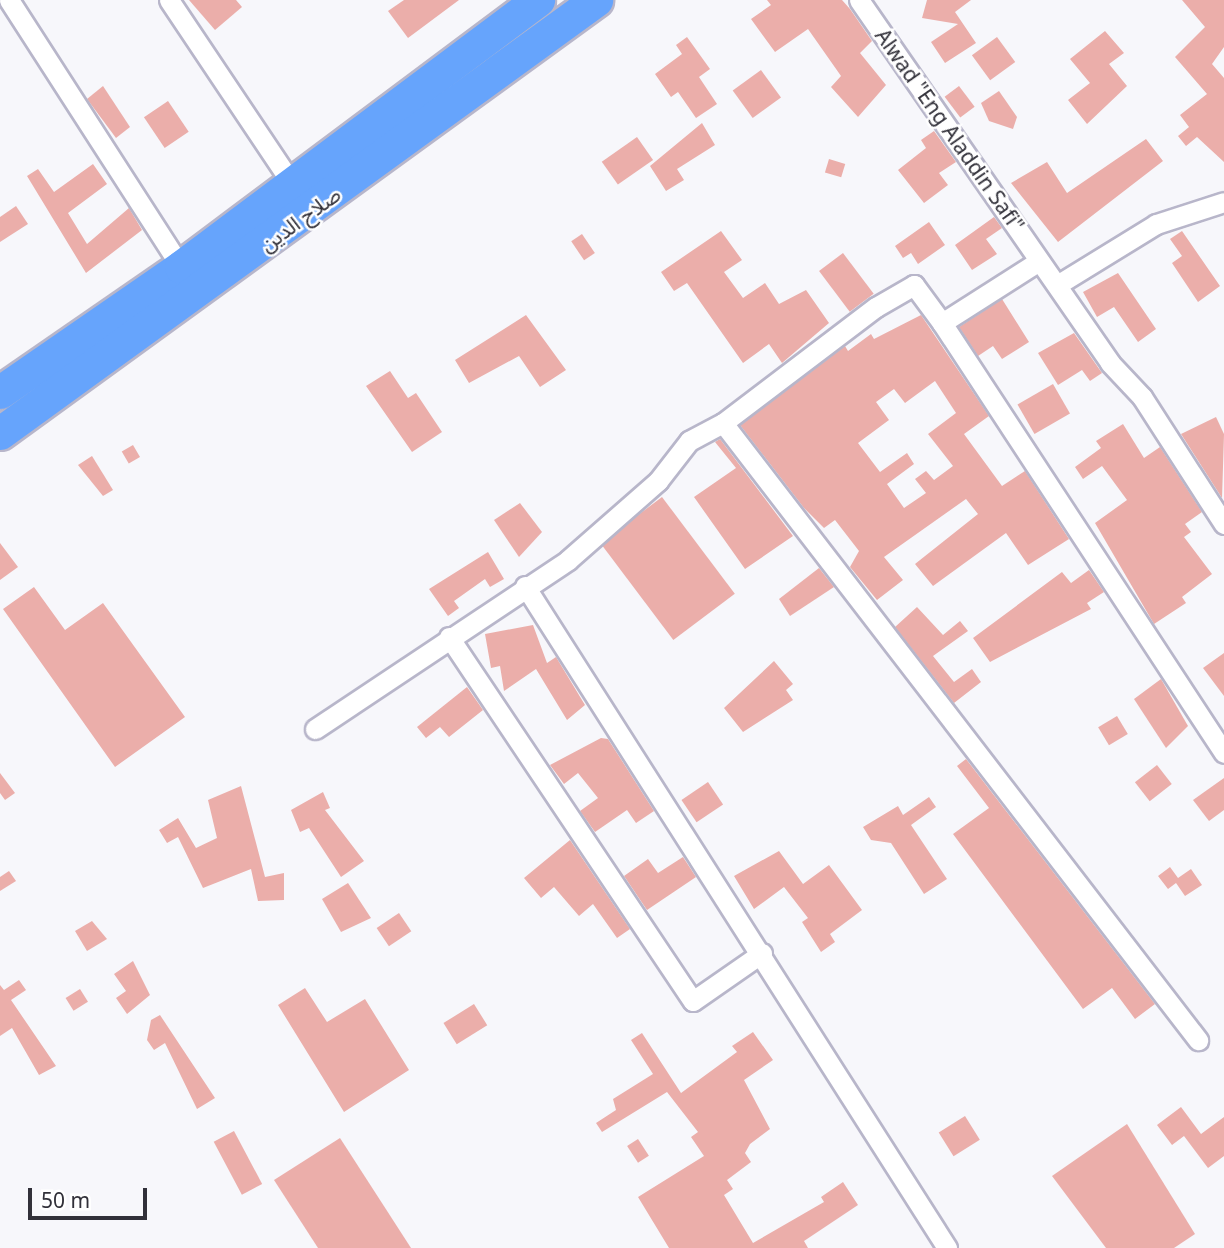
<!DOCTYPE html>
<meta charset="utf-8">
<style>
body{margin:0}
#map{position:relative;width:1224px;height:1248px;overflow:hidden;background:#f7f7fb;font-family:"Noto Sans","Noto Sans Arabic",sans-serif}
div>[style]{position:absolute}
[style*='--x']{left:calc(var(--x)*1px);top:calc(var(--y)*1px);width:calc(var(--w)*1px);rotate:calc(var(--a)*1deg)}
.building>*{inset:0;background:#ebaeaa;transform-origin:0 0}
.roads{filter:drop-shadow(2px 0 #b8b6ca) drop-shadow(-2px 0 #b8b6ca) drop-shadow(0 2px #b8b6ca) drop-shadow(0 -2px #b8b6ca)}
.street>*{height:19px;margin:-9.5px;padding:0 9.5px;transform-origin:9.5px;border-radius:9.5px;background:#fff}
.highway>*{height:33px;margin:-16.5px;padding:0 16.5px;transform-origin:16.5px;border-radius:16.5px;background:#66a4fc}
span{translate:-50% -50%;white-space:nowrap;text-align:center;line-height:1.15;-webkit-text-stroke:5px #fff;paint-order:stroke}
.street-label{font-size:21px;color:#313039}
.scale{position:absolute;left:28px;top:1188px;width:119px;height:32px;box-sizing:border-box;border:4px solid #313039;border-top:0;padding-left:9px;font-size:21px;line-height:24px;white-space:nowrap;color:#313039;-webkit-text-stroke:5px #fff;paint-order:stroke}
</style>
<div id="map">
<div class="building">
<i style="clip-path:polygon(189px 0,236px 0,242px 7px,215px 30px)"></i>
<i style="clip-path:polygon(404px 0,459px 0,408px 38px,388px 11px)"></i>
<i style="clip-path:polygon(767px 0,842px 0,850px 9px,872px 41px,860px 53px,886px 85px,858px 117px,831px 87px,841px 76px,808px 29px,775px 52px,751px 19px,771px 5px)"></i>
<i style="clip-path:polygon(927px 0,971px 0,955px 12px,976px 43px,945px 63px,931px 42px,958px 24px,922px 18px)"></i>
<i style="clip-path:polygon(1182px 0,1224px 0,1224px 47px,1212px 64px,1224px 78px,1224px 162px,1197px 137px,1186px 146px,1178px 136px,1189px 127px,1180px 115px,1207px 94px,1175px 57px,1205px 27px)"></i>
<i style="clip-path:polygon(1105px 31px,1124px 53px,1109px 64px,1127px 86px,1087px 124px,1068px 100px,1090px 83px,1070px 59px)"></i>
<i style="clip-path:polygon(687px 37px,710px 69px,699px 77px,717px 104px,696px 118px,678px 92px,671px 97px,655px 74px,682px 54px,676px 45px)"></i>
<i style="left:997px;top:37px;width:31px;height:31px;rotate:54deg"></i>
<i style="left:761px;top:70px;width:34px;height:35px;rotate:54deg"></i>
<i style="clip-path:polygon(103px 86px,130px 127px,116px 138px,87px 99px)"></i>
<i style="left:959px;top:86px;width:26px;height:18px;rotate:53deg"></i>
<i style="clip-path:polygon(999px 91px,1017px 117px,1013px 129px,989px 121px,981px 103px)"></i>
<i style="left:168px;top:101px;width:37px;height:29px;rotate:56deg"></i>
<i style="clip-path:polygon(702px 123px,715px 145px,677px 169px,684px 180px,666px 191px,650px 166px)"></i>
<i style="clip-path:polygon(934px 131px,956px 162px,939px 173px,948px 185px,924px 203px,898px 170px,926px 148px,921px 140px)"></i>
<i style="left:637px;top:137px;width:28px;height:43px;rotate:55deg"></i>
<i style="clip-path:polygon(1146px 139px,1163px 161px,1058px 242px,1011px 183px,1047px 162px,1067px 193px)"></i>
<i style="left:829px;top:159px;width:17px;height:14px;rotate:17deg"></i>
<i style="clip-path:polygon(93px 164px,107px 184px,68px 213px,87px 244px,129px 208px,142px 230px,86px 273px,27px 176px,38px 169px,54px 192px)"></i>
<i style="clip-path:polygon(16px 206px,28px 224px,0 242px,0 217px)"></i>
<i style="clip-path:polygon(994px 217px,1002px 228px,986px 239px,997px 254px,972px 270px,955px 245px)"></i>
<i style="clip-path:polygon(929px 222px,945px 245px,918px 264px,911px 253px,903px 258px,895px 246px)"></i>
<i style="clip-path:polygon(721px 231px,742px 260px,724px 272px,743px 298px,765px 283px,779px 304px,806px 290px,829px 323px,782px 363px,769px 344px,743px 363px,687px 283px,674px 291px,661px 272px)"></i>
<i style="clip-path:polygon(1182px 231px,1220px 286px,1198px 302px,1172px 263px,1182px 256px,1170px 239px)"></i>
<i style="left:582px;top:234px;width:23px;height:13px;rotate:56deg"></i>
<i style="left:843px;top:253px;width:51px;height:30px;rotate:53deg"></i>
<i style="clip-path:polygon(1118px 273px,1156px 329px,1138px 342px,1114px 307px,1097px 317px,1083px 292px)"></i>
<i style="clip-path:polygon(1002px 299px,1029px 342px,1002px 359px,993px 346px,978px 356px,959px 327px)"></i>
<i style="clip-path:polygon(526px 315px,566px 370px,540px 387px,519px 356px,469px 383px,455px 360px)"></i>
<i style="clip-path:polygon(evenodd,921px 315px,989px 416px,964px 434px,1002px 486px,1025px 471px,1069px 539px,1028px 565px,1006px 533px,933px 586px,915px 564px,978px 514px,966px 499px,884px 557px,903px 580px,877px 600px,850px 567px,859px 551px,835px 520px,824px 528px,804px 508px,740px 425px,845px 346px,848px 351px,871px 334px,874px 339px,921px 315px,935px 381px,956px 413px,928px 434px,953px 466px,934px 480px,926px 471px,915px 479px,926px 493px,904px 508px,887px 484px,914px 464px,907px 453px,880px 472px,858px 443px,889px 420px,876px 402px,894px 389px,905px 403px,935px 381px)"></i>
<i style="clip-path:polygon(1074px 333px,1102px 373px,1090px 381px,1082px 370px,1058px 385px,1038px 353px)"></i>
<i style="clip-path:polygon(390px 371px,408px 398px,416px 393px,442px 432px,412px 452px,366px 386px)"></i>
<i style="left:1053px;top:384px;width:34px;height:41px;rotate:60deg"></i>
<i style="clip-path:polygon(1216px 417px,1224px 434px,1222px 498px,1181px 434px)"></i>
<i style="clip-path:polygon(1123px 424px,1144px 458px,1160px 447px,1202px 512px,1185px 524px,1191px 532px,1184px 537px,1212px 574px,1182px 597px,1186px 603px,1154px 624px,1095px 523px,1127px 500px,1102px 466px,1083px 479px,1075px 467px,1101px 448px,1096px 441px)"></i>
<i style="clip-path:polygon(720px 439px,793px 536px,745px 569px,694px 497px,736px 468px,715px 442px)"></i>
<i style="left:133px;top:445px;width:14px;height:13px;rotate:60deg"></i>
<i style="clip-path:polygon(92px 456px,113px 490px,103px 496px,78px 465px)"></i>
<i style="left:662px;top:497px;width:121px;height:77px;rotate:53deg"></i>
<i style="clip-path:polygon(520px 503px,542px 532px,519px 557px,494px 520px)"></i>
<i style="clip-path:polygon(0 543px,18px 567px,0 580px)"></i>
<i style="clip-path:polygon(488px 552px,504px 579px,490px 587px,485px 579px,454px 601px,459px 608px,448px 616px,429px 589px)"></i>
<i style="clip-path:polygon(819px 568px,834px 587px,790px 616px,779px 599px)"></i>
<i style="clip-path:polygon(1089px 570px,1104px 592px,1087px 603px,1091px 609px,990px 662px,973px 638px,1062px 572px,1071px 583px)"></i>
<i style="clip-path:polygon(34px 587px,65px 630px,103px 603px,185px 717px,115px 767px,3px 609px)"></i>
<i style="clip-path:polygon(917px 607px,943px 635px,960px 621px,968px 631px,933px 656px,954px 682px,972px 669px,981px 682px,954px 703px,895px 627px)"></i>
<i style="clip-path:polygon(533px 625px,547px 663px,556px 657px,585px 705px,567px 720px,536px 669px,504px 691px,500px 666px,491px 668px,485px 634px)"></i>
<i style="clip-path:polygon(1224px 653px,1224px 696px,1203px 668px)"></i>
<i style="clip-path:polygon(774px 661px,793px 684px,786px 690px,793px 700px,743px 732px,724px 708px)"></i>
<i style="clip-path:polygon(1161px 679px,1188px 726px,1166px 748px,1134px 699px)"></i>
<i style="clip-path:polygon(467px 687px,483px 710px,449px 737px,440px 727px,426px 738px,417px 727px)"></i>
<i style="left:1117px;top:716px;width:21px;height:22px;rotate:59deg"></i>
<i style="clip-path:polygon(601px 738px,608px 739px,654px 811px,636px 823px,627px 810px,595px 832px,580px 811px,598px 798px,578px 773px,564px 784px,550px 765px)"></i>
<i style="clip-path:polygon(966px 759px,1155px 1004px,1135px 1019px,1112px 988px,1083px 1009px,953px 834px,989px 808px,957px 766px)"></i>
<i style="left:1157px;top:765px;width:24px;height:28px;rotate:52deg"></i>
<i style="clip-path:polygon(0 773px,15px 793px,5px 800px,0 793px)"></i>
<i style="clip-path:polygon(1224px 778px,1224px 810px,1209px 821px,1193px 800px)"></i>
<i style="left:708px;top:782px;width:27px;height:32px;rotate:56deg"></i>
<i style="clip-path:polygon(241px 786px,265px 877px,284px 873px,284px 900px,258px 901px,251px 869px,203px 888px,178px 837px,167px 843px,159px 830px,178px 818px,196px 848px,217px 838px,208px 800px)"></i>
<i style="clip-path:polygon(323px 792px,330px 808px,325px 810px,364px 861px,341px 877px,309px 828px,300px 832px,291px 810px)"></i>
<i style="clip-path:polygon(929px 797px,936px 807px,911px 825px,947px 879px,924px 894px,891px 843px,871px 840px,863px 827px,898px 806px,903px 815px)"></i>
<i style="clip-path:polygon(570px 840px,630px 929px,617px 938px,593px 904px,579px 916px,554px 887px,541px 898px,524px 878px)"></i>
<i style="clip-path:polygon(779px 851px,803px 884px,829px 865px,862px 910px,830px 934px,835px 942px,821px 952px,802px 922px,808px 918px,784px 887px,754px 909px,734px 876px)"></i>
<i style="clip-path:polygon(683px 857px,696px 877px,647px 910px,624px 876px,648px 859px,658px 873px)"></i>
<i style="clip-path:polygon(1170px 867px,1178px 878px,1191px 869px,1202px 885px,1185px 896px,1176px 883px,1168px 889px,1158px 876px)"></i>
<i style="clip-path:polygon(9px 871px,16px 881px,0 891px,0 877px)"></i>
<i style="clip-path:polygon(348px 883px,371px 918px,341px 932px,322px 899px)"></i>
<i style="left:399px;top:913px;width:22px;height:27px;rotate:56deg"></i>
<i style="clip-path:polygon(92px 921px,107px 939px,87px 951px,75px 931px)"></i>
<i style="clip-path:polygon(133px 961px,150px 995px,127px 1014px,116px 998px,126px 991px,114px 974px)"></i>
<i style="clip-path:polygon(19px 980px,26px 990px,11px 1000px,56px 1066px,39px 1075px,12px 1028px,0 1036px,0 985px,4px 990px)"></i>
<i style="clip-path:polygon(305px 988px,327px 1022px,365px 999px,409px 1070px,344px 1112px,278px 1005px)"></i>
<i style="left:80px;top:989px;width:15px;height:17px;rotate:58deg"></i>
<i style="left:474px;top:1004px;width:25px;height:36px;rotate:58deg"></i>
<i style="clip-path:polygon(160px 1015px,215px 1098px,197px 1109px,165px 1043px,154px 1050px,147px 1040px,151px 1020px)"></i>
<i style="clip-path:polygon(753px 1032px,773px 1060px,744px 1080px,770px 1129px,750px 1144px,745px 1153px,751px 1162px,727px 1180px,733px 1189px,724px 1195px,753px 1243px,824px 1202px,821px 1197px,843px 1182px,858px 1205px,804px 1241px,808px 1248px,669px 1248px,638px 1197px,704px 1156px,691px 1137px,698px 1132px,667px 1092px,602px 1132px,596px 1123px,616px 1110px,613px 1099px,653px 1074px,631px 1040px,642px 1033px,681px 1093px,737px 1052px,732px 1046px)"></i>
<i style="clip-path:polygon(1181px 1107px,1201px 1134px,1224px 1117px,1224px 1156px,1208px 1168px,1184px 1136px,1172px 1145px,1157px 1125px)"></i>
<i style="left:965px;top:1116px;width:28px;height:31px;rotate:58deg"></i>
<i style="clip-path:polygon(1127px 1124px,1195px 1234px,1174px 1248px,1106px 1248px,1052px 1176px)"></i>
<i style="left:234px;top:1131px;width:60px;height:23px;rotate:62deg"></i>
<i style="clip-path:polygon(340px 1138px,411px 1248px,318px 1248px,274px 1180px)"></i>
<i style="left:638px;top:1139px;width:20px;height:13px;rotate:57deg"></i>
</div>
<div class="roads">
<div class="street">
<i style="--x:9;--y:0;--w:318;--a:57.2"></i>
<i style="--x:169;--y:0;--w:218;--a:56.2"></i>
<i style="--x:859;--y:0;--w:441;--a:55.3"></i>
<i style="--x:1110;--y:363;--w:47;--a:46.7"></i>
<i style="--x:1142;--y:397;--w:151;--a:57.2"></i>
<i style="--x:1057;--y:285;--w:116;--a:-31.6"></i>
<i style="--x:1156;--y:224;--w:71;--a:-17.9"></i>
<i style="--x:942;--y:323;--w:514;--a:56.74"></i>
<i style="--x:723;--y:423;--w:779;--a:52.41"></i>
<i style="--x:525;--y:586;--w:785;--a:57.48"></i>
<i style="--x:449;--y:637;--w:438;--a:56.2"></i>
<i style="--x:693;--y:1001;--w:84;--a:-34.8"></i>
<i style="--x:315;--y:729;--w:304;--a:-33.7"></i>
<i style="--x:568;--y:560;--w:120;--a:-41.3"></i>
<i style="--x:658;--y:481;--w:51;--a:-52.2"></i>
<i style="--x:689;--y:441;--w:38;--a:-28"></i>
<i style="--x:723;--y:423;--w:192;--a:-37.2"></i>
<i style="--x:876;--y:307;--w:44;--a:-30.1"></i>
<i style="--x:914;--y:285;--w:47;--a:53.6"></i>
<i style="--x:942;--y:323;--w:115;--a:-32.6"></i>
</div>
<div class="highway">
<i style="--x:0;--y:392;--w:220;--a:-34.6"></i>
<i style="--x:181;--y:267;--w:446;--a:-36.8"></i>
<i style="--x:0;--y:433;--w:737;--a:-36"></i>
</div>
</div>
<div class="street-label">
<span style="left:950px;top:130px;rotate:55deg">Alwad "Eng Aladdin Safi"</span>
<span style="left:300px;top:219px;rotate:-36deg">صلاح الدين</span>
</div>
<div class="scale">50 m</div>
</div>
